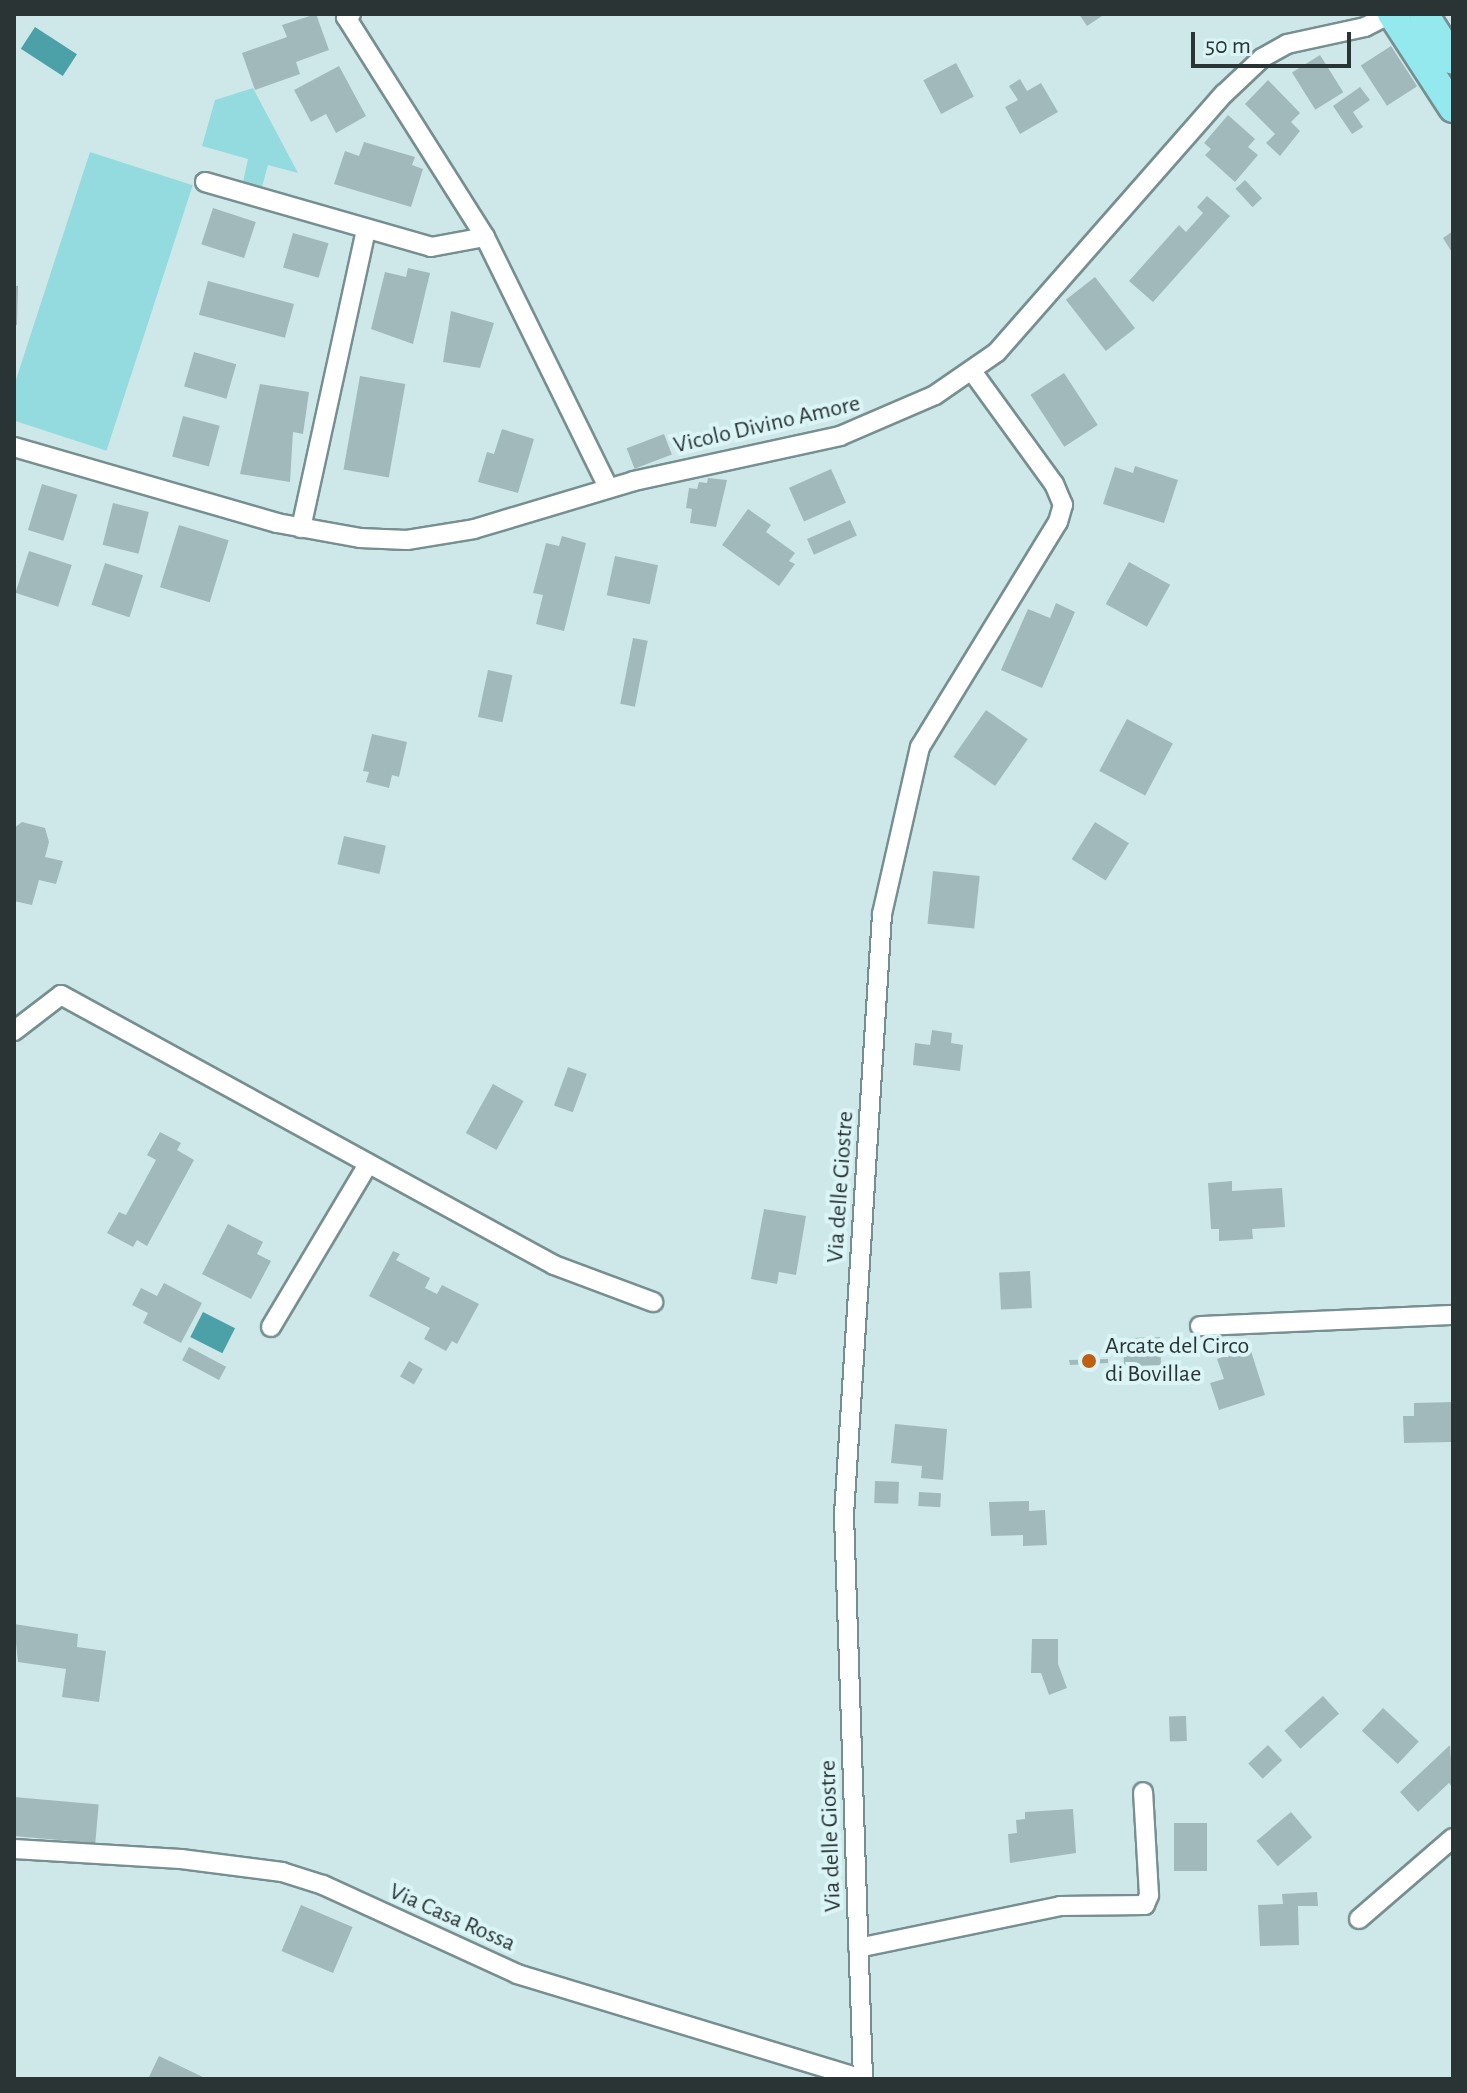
<!DOCTYPE html>
<style>
body{margin:0}
#map{position:relative;width:1467px;height:2093px;overflow:hidden;background:#cee8e9;font-family:"Alegreya Sans",sans-serif}
div>[style]{position:absolute}
[style*='--x']{left:calc(var(--x)*1px);top:calc(var(--y)*1px);width:calc(var(--w)*1px);rotate:calc(var(--a)*1deg)}
.green>*{inset:0;background:#94dbe0;transform-origin:0 0}
.water>*{inset:0;background:#4ca1a8;transform-origin:0 0}
.building>*{inset:0;background:#a1b9bb;transform-origin:0 0}
.roads{filter:drop-shadow(2px 0 #788f91) drop-shadow(-2px 0 #788f91) drop-shadow(0 2px #788f91) drop-shadow(0 -2px #788f91)}
.minor>*{height:18px;margin:-9px;padding:0 9px;transform-origin:9px;border-radius:9px;background:#fff}
.primary>*{height:28px;margin:-14px;padding:0 14px;transform-origin:14px;border-radius:14px;background:#94e9ef}
.dots>*{width:22px;height:22px;translate:-50% -50%;box-sizing:border-box;border:4px solid #dbf5f7;border-radius:50%}
span{translate:-50% -50%;white-space:nowrap;text-align:center;line-height:1.15;-webkit-text-stroke:8px #dbf5f7;paint-order:stroke}
.street-label{font-size:24px;color:#2a3435}
.poi-label{font-size:24px;color:#2a3435}
.left{translate:0 -50%;text-align:left}
.frame{position:absolute;inset:0;border:16px solid #2a3435;pointer-events:none}
.scale{position:absolute;left:1191px;top:32px;width:160px;height:36px;box-sizing:border-box;border:4px solid #2a3435;border-top:0;padding-left:10px;font-size:24px;line-height:28px;white-space:nowrap;color:#2a3435;-webkit-text-stroke:6px #dbf5f7;paint-order:stroke}
</style>
<div id="map">
<div class="green">
<i style="clip-path:polygon(253px 88px,298px 173px,268px 165px,262px 187px,243px 182px,248px 159px,202px 146px,215px 100px)"></i>
<i style="left:90px;top:152px;width:108px;height:279px;rotate:18deg"></i>
</div>
<div class="water">
<i style="left:35px;top:27px;width:50px;height:26px;rotate:33deg"></i>
<i style="left:203px;top:1312px;width:36px;height:28px;rotate:27deg"></i>
</div>
<div class="building">
<i style="clip-path:polygon(316px 14px,329px 50px,296px 62px,300px 74px,255px 90px,242px 53px,287px 37px,282px 25px)"></i>
<i style="clip-path:polygon(1079px 14px,1105px 14px,1087px 26px)"></i>
<i style="left:1391px;top:46px;width:48px;height:36px;rotate:57deg"></i>
<i style="left:1320px;top:55px;width:44px;height:33px;rotate:58deg"></i>
<i style="left:956px;top:63px;width:38px;height:37px;rotate:62deg"></i>
<i style="clip-path:polygon(339px 66px,366px 116px,336px 133px,326px 114px,311px 122px,294px 90px)"></i>
<i style="clip-path:polygon(1020px 79px,1027px 91px,1041px 83px,1058px 112px,1020px 134px,1005px 107px,1018px 100px,1009px 86px)"></i>
<i style="clip-path:polygon(1268px 80px,1300px 113px,1291px 122px,1300px 131px,1280px 156px,1266px 143px,1275px 134px,1245px 104px)"></i>
<i style="clip-path:polygon(1360px 87px,1370px 100px,1353px 112px,1363px 127px,1352px 134px,1333px 106px)"></i>
<i style="clip-path:polygon(1228px 115px,1255px 139px,1248px 147px,1258px 155px,1235px 182px,1205px 155px,1211px 149px,1204px 143px)"></i>
<i style="clip-path:polygon(364px 142px,415px 157px,412px 165px,423px 169px,411px 207px,334px 184px,345px 151px,359px 156px)"></i>
<i style="left:1245px;top:180px;width:25px;height:13px;rotate:47deg"></i>
<i style="clip-path:polygon(1207px 196px,1230px 216px,1153px 302px,1129px 281px,1179px 225px,1186px 232px,1203px 213px,1197px 207px)"></i>
<i style="left:213px;top:208px;width:45px;height:38px;rotate:18deg"></i>
<i style="clip-path:polygon(1453px 231px,1453px 254px,1443px 238px)"></i>
<i style="left:293px;top:233px;width:37px;height:36px;rotate:16deg"></i>
<i style="clip-path:polygon(408px 268px,430px 273px,413px 344px,371px 329px,385px 272px,406px 277px)"></i>
<i style="left:1095px;top:277px;width:65px;height:37px;rotate:52deg"></i>
<i style="left:208px;top:281px;width:89px;height:35px;rotate:15deg"></i>
<i style="clip-path:polygon(14px 286px,18px 286px,17px 325px,14px 325px)"></i>
<i style="clip-path:polygon(451px 311px,494px 323px,480px 368px,443px 362px)"></i>
<i style="left:194px;top:352px;width:44px;height:36px;rotate:16deg"></i>
<i style="left:1064px;top:373px;width:62px;height:40px;rotate:57deg"></i>
<i style="left:360px;top:376px;width:46px;height:95px;rotate:10deg"></i>
<i style="clip-path:polygon(260px 384px,309px 392px,303px 434px,293px 432px,290px 482px,240px 474px)"></i>
<i style="left:183px;top:416px;width:38px;height:42px;rotate:15deg"></i>
<i style="clip-path:polygon(502px 429px,534px 439px,518px 493px,478px 482px,487px 452px,494px 454px)"></i>
<i style="left:664px;top:434px;width:22px;height:40px;rotate:69deg"></i>
<i style="clip-path:polygon(1135px 466px,1178px 480px,1164px 523px,1103px 504px,1115px 467px,1133px 473px)"></i>
<i style="left:831px;top:469px;width:37px;height:46px;rotate:66deg"></i>
<i style="clip-path:polygon(708px 478px,727px 480px,716px 527px,690px 523px,692px 509px,686px 508px,689px 488px,697px 489px,699px 482px,707px 483px)"></i>
<i style="left:42px;top:484px;width:37px;height:48px;rotate:17deg"></i>
<i style="left:113px;top:503px;width:37px;height:43px;rotate:14deg"></i>
<i style="clip-path:polygon(748px 509px,771px 525px,766px 532px,795px 553px,789px 561px,795px 564px,779px 586px,722px 545px)"></i>
<i style="left:850px;top:520px;width:17px;height:47px;rotate:66deg"></i>
<i style="left:179px;top:525px;width:52px;height:65px;rotate:17deg"></i>
<i style="clip-path:polygon(562px 536px,586px 543px,564px 631px,536px 624px,543px 595px,533px 593px,546px 543px,559px 546px)"></i>
<i style="left:29px;top:551px;width:45px;height:44px;rotate:18deg"></i>
<i style="left:615px;top:556px;width:44px;height:40px;rotate:12deg"></i>
<i style="left:1129px;top:562px;width:47px;height:48px;rotate:29deg"></i>
<i style="left:105px;top:563px;width:40px;height:44px;rotate:18deg"></i>
<i style="clip-path:polygon(1056px 603px,1075px 612px,1042px 688px,1001px 670px,1028px 609px,1050px 618px)"></i>
<i style="left:633px;top:638px;width:15px;height:67px;rotate:11deg"></i>
<i style="left:488px;top:670px;width:25px;height:48px;rotate:12deg"></i>
<i style="left:986px;top:710px;width:51px;height:57px;rotate:35deg"></i>
<i style="left:1127px;top:719px;width:52px;height:59px;rotate:28deg"></i>
<i style="clip-path:polygon(372px 734px,407px 742px,399px 777px,392px 775px,389px 788px,366px 782px,369px 772px,363px 771px)"></i>
<i style="clip-path:polygon(22px 822px,45px 828px,49px 842px,45px 857px,63px 861px,56px 884px,39px 880px,32px 905px,14px 901px,14px 828px)"></i>
<i style="left:1095px;top:822px;width:40px;height:44px;rotate:32deg"></i>
<i style="left:344px;top:836px;width:43px;height:29px;rotate:13deg"></i>
<i style="left:933px;top:871px;width:47px;height:53px;rotate:6deg"></i>
<i style="clip-path:polygon(932px 1030px,952px 1033px,951px 1043px,963px 1045px,960px 1071px,913px 1065px,915px 1043px,930px 1045px)"></i>
<i style="left:568px;top:1067px;width:20px;height:41px;rotate:20deg"></i>
<i style="left:493px;top:1084px;width:35px;height:56px;rotate:29deg"></i>
<i style="clip-path:polygon(160px 1132px,181px 1143px,177px 1150px,194px 1160px,147px 1246px,137px 1240px,133px 1247px,107px 1233px,119px 1212px,126px 1215px,156px 1160px,147px 1155px)"></i>
<i style="clip-path:polygon(1232px 1181px,1232px 1191px,1282px 1188px,1285px 1227px,1252px 1229px,1253px 1239px,1219px 1241px,1219px 1229px,1211px 1229px,1208px 1183px)"></i>
<i style="clip-path:polygon(764px 1209px,806px 1216px,796px 1275px,779px 1272px,777px 1284px,751px 1279px)"></i>
<i style="clip-path:polygon(228px 1224px,263px 1242px,257px 1254px,271px 1261px,251px 1299px,202px 1274px)"></i>
<i style="clip-path:polygon(393px 1251px,400px 1254px,396px 1260px,430px 1278px,425px 1288px,437px 1294px,442px 1285px,479px 1304px,457px 1344px,452px 1341px,446px 1351px,424px 1339px,430px 1328px,369px 1296px)"></i>
<i style="left:1030px;top:1271px;width:37px;height:31px;rotate:87deg"></i>
<i style="clip-path:polygon(164px 1283px,202px 1303px,181px 1343px,143px 1323px,148px 1313px,132px 1305px,141px 1288px,157px 1296px)"></i>
<i style="left:1160px;top:1337px;width:28px;height:37px;rotate:88deg"></i>
<i style="left:189px;top:1347px;width:42px;height:15px;rotate:28deg"></i>
<i style="clip-path:polygon(1250px 1348px,1265px 1395px,1219px 1410px,1210px 1383px,1224px 1379px,1217px 1359px)"></i>
<i style="clip-path:polygon(1108px 1359px,1108px 1363px,1070px 1365px,1069px 1360px)"></i>
<i style="left:409px;top:1361px;width:16px;height:18px;rotate:30deg"></i>
<i style="clip-path:polygon(1453px 1402px,1453px 1442px,1404px 1443px,1403px 1416px,1414px 1416px,1414px 1403px)"></i>
<i style="clip-path:polygon(895px 1424px,947px 1429px,943px 1480px,921px 1478px,922px 1466px,891px 1463px)"></i>
<i style="left:875px;top:1481px;width:24px;height:22px;rotate:2deg"></i>
<i style="left:919px;top:1492px;width:22px;height:14px;rotate:3deg"></i>
<i style="clip-path:polygon(1029px 1501px,1029px 1511px,1045px 1510px,1047px 1545px,1023px 1546px,1023px 1535px,991px 1536px,989px 1502px)"></i>
<i style="clip-path:polygon(14px 1624px,78px 1634px,77px 1647px,106px 1651px,99px 1702px,62px 1697px,66px 1669px,18px 1662px)"></i>
<i style="clip-path:polygon(1032px 1639px,1058px 1639px,1058px 1664px,1067px 1688px,1049px 1695px,1041px 1673px,1031px 1673px)"></i>
<i style="left:1323px;top:1696px;width:24px;height:52px;rotate:48deg"></i>
<i style="left:1383px;top:1708px;width:49px;height:31px;rotate:43deg"></i>
<i style="left:1186px;top:1716px;width:25px;height:17px;rotate:88deg"></i>
<i style="left:1268px;top:1745px;width:21px;height:27px;rotate:47deg"></i>
<i style="clip-path:polygon(1450px 1745px,1453px 1788px,1449px 1783px,1418px 1812px,1400px 1792px)"></i>
<i style="left:14px;top:1797px;width:85px;height:39px;rotate:5deg"></i>
<i style="clip-path:polygon(1073px 1809px,1076px 1853px,1010px 1863px,1008px 1834px,1017px 1833px,1016px 1820px,1025px 1819px,1025px 1812px)"></i>
<i style="left:1291px;top:1812px;width:33px;height:45px;rotate:50deg"></i>
<i style="left:1174px;top:1823px;width:33px;height:48px"></i>
<i style="clip-path:polygon(1317px 1892px,1318px 1906px,1298px 1906px,1299px 1945px,1260px 1946px,1258px 1905px,1283px 1904px,1282px 1894px)"></i>
<i style="left:301px;top:1905px;width:56px;height:50px;rotate:23deg"></i>
<i style="clip-path:polygon(159px 2056px,207px 2079px,148px 2079px)"></i>
</div>
<div class="roads">
<div class="minor">
<i style="--x:351;--y:14;--w:6;--a:149"></i>
<i style="--x:346;--y:17;--w:260;--a:57.7"></i>
<i style="--x:485;--y:237;--w:279;--a:63.8"></i>
<i style="--x:205;--y:182;--w:235;--a:16"></i>
<i style="--x:431;--y:247;--w:55;--a:-10.5"></i>
<i style="--x:14;--y:447;--w:274;--a:16.1"></i>
<i style="--x:277;--y:523;--w:84;--a:10.2"></i>
<i style="--x:360;--y:538;--w:47;--a:2.4"></i>
<i style="--x:407;--y:540;--w:68;--a:-9.3"></i>
<i style="--x:474;--y:529;--w:167;--a:-16.7"></i>
<i style="--x:634;--y:481;--w:211;--a:-12.3"></i>
<i style="--x:840;--y:436;--w:103;--a:-23.3"></i>
<i style="--x:935;--y:395;--w:75;--a:-34.7"></i>
<i style="--x:997;--y:352;--w:344;--a:-48.7"></i>
<i style="--x:1224;--y:94;--w:52;--a:-43.5"></i>
<i style="--x:1262;--y:58;--w:29;--a:-29"></i>
<i style="--x:1287;--y:44;--w:80;--a:-12.3"></i>
<i style="--x:1365;--y:27;--w:29;--a:-27"></i>
<i style="--x:301;--y:528;--w:306;--a:-77.7"></i>
<i style="--x:14;--y:1031;--w:59;--a:-37.5"></i>
<i style="--x:61;--y:995;--w:562;--a:28.71"></i>
<i style="--x:554;--y:1265;--w:106;--a:20.5"></i>
<i style="--x:1200;--y:1326;--w:253;--a:-2.5"></i>
<i style="--x:271;--y:1327;--w:190;--a:-59.2"></i>
<i style="--x:14;--y:1849;--w:167;--a:3.4"></i>
<i style="--x:181;--y:1859;--w:102;--a:7.3"></i>
<i style="--x:282;--y:1872;--w:43;--a:17.6"></i>
<i style="--x:323;--y:1885;--w:213;--a:24.6"></i>
<i style="--x:517;--y:1974;--w:361;--a:16.9"></i>
<i style="--x:1359;--y:1919;--w:124;--a:-40.8"></i>
<i style="--x:858;--y:1948;--w:206;--a:-11.7"></i>
<i style="--x:1060;--y:1906;--w:85;--a:-0.7"></i>
<i style="--x:1145;--y:1905;--w:11;--a:-68"></i>
<i style="--x:1149;--y:1895;--w:103;--a:-93.3"></i>
<i style="--x:863;--y:2079;--w:564;--a:-91.93"></i>
<i style="--x:844;--y:1515;--w:602;--a:-86.38"></i>
<i style="--x:882;--y:914;--w:171;--a:-77.2"></i>
<i style="--x:920;--y:747;--w:264;--a:-58.5"></i>
<i style="--x:1058;--y:522;--w:18;--a:-74"></i>
<i style="--x:1063;--y:505;--w:23;--a:-113"></i>
<i style="--x:1054;--y:484;--w:140;--a:-126"></i>
</div>
<div class="primary">
<i style="--x:1392;--y:14;--w:112;--a:57"></i>
<i style="--x:1424;--y:14;--w:54;--a:57.8"></i>
</div>
</div>
<div class="dots">
<i style="left:1089px;top:1361px;background:#bd6014"></i>
</div>
<div class="street-label">
<span style="left:767px;top:425px;rotate:-13deg">Vicolo Divino Amore</span>
<span style="left:841px;top:1187px;rotate:-86deg">Via delle Giostre</span>
<span style="left:831px;top:1836px;rotate:-92deg">Via delle Giostre</span>
<span style="left:452px;top:1918px;rotate:24deg">Via Casa Rossa</span>
</div>
<div class="poi-label">
<span class="left" style="left:1105px;top:1361px">Arcate del Circo<br>di Bovillae</span>
</div>
<div class="frame"></div>
<div class="scale">50 m</div>
</div>
